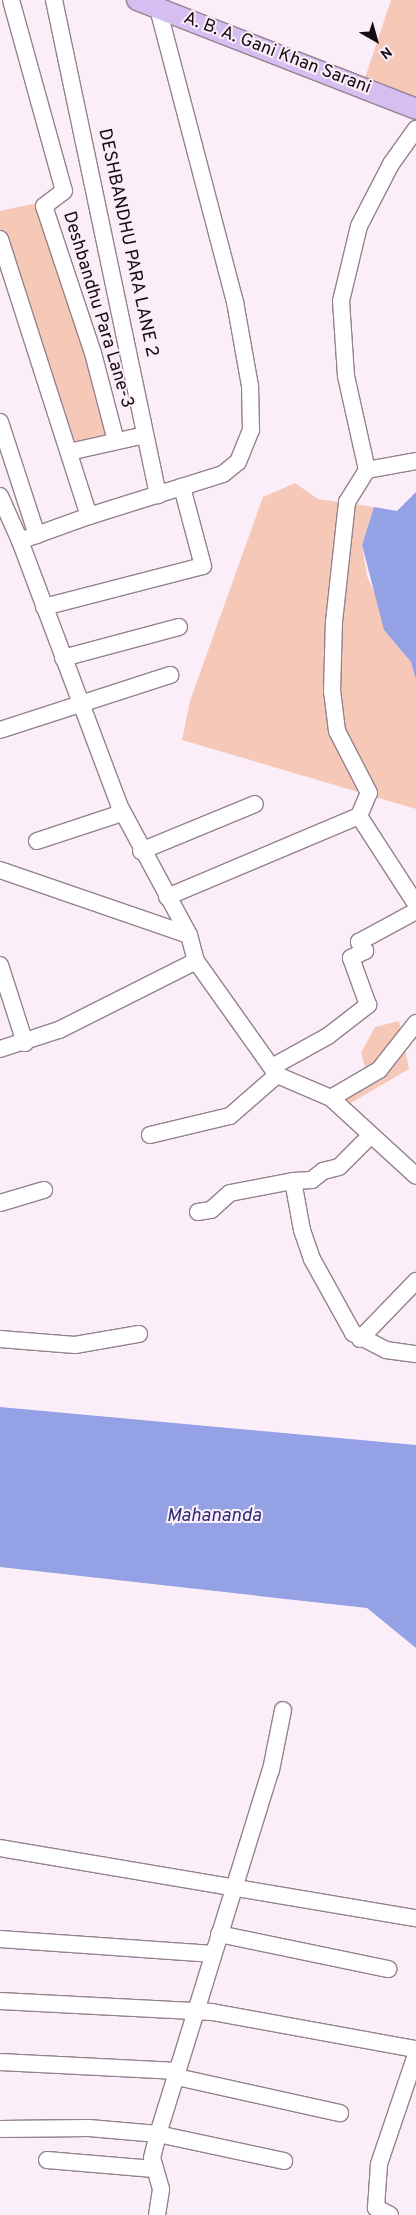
<!DOCTYPE html>
<style>
body{margin:0}
#map{position:relative;width:416px;height:2215px;overflow:hidden;background:#fceef8;font-family:Overpass,sans-serif}
div>[style]{position:absolute}
[style*='--x']{left:calc(var(--x)*1px);top:calc(var(--y)*1px);width:calc(var(--w)*1px);rotate:calc(var(--a)*1deg)}
.green>*{inset:0;background:#f6c8b8}
.water>*{inset:0;background:#94a1e5}
.roads{filter:drop-shadow(1px 0 #95818f) drop-shadow(-1px 0 #95818f) drop-shadow(0 1px #95818f) drop-shadow(0 -1px #95818f)}
.minor>*{height:16px;margin:-8px;padding:0 8px;transform-origin:8px;border-radius:8px;background:#fff}
.major>*{height:20px;margin:-10px;padding:0 10px;transform-origin:10px;border-radius:10px;background:#d7bef0}
span{translate:-50% -50%;white-space:nowrap;text-align:center;line-height:1.15;-webkit-text-stroke:4px #fceef8;paint-order:stroke}
.street-label{font-size:18px;color:#150d13}
.water-label{font-size:19px;color:#292d7b;font-style:italic}
.north{position:absolute;left:351px;top:15px;width:50px;height:50px;-webkit-text-stroke:4px #fceef8;paint-order:stroke;rotate:142deg;font-size:14px;font-weight:700;line-height:20px;text-align:center;color:#150d13}
.north::after{content:'';display:block;margin:auto;width:18px;height:22px;background:#150d13;clip-path:polygon(50% 0,100% 100%,50% 72%,0 100%)}
</style>
<div id="map">
<div class="green">
<i style="clip-path:polygon(391px 0,416px 0,416px 109px,362px 87px)"></i>
<i style="clip-path:polygon(42px 202px,116px 441px,70px 451px,0 239px,0 211px)"></i>
<i style="clip-path:polygon(295px 483px,318px 499px,374px 507px,362px 545px,367px 576px,383px 612px,384px 630px,411px 662px,416px 680px,416px 809px,182px 740px,190px 701px,263px 497px)"></i>
<i style="clip-path:polygon(399px 1021px,409px 1069px,342px 1108px,331px 1098px,366px 1070px,361px 1053px,375px 1027px)"></i>
</div>
<div class="water">
<i style="clip-path:polygon(416px 492px,416px 680px,411px 662px,384px 630px,362px 545px,374px 507px,397px 511px)"></i>
<i style="clip-path:polygon(0 1407px,416px 1445px,416px 1648px,367px 1608px,0 1567px)"></i>
</div>
<div class="roads">
<div class="minor">
<i style="--x:11;--y:0;--w:198;--a:74.5"></i>
<i style="--x:64;--y:191;--w:25;--a:143"></i>
<i style="--x:44;--y:206;--w:155;--a:71.6"></i>
<i style="--x:93;--y:353;--w:91;--a:75.4"></i>
<i style="--x:54;--y:0;--w:506;--a:78.13"></i>
<i style="--x:0;--y:239;--w:291;--a:72.2"></i>
<i style="--x:89;--y:516;--w:73;--a:160.1"></i>
<i style="--x:20;--y:541;--w:282;--a:69.4"></i>
<i style="--x:119;--y:805;--w:148;--a:61.7"></i>
<i style="--x:0;--y:422;--w:119;--a:71.9"></i>
<i style="--x:69;--y:452;--w:78;--a:-12.6"></i>
<i style="--x:367;--y:470;--w:96;--a:-102.6"></i>
<i style="--x:346;--y:376;--w:75;--a:-93.8"></i>
<i style="--x:341;--y:301;--w:77;--a:-76.5"></i>
<i style="--x:359;--y:226;--w:70;--a:-62.7"></i>
<i style="--x:391;--y:164;--w:43;--a:-54.5"></i>
<i style="--x:0;--y:496;--w:49;--a:66"></i>
<i style="--x:89;--y:516;--w:140;--a:-17.4"></i>
<i style="--x:223;--y:474;--w:19;--a:-39"></i>
<i style="--x:238;--y:462;--w:35;--a:-68"></i>
<i style="--x:251;--y:430;--w:44;--a:-91.3"></i>
<i style="--x:250;--y:386;--w:85;--a:-100.1"></i>
<i style="--x:235;--y:302;--w:304;--a:-104.7"></i>
<i style="--x:44;--y:607;--w:164;--a:-14.5"></i>
<i style="--x:203;--y:566;--w:82;--a:-104.9"></i>
<i style="--x:63;--y:658;--w:120;--a:-15"></i>
<i style="--x:0;--y:730;--w:179;--a:-17.9"></i>
<i style="--x:359;--y:816;--w:105;--a:57.1"></i>
<i style="--x:37;--y:841;--w:89;--a:-18.2"></i>
<i style="--x:141;--y:851;--w:123;--a:-22.4"></i>
<i style="--x:0;--y:870;--w:200;--a:19"></i>
<i style="--x:189;--y:935;--w:27;--a:75"></i>
<i style="--x:196;--y:961;--w:140;--a:54.6"></i>
<i style="--x:277;--y:1075;--w:59;--a:23.1"></i>
<i style="--x:331;--y:1098;--w:115;--a:42.5"></i>
<i style="--x:167;--y:897;--w:208;--a:-22.9"></i>
<i style="--x:359;--y:816;--w:25;--a:-67"></i>
<i style="--x:369;--y:793;--w:70;--a:-117.3"></i>
<i style="--x:337;--y:731;--w:39;--a:-97"></i>
<i style="--x:332;--y:692;--w:70;--a:-88.4"></i>
<i style="--x:334;--y:622;--w:121;--a:-83.8"></i>
<i style="--x:347;--y:502;--w:38;--a:-58"></i>
<i style="--x:367;--y:470;--w:50;--a:-10.4"></i>
<i style="--x:0;--y:965;--w:82;--a:72.2"></i>
<i style="--x:0;--y:1049;--w:62;--a:-17.9"></i>
<i style="--x:59;--y:1030;--w:153;--a:-26.7"></i>
<i style="--x:272;--y:1067;--w:64;--a:-29"></i>
<i style="--x:328;--y:1036;--w:51;--a:-37.8"></i>
<i style="--x:368;--y:1005;--w:50;--a:-109.9"></i>
<i style="--x:351;--y:958;--w:16;--a:-27"></i>
<i style="--x:365;--y:951;--w:11;--a:-124"></i>
<i style="--x:359;--y:942;--w:65;--a:-28.5"></i>
<i style="--x:331;--y:1098;--w:56;--a:-30.3"></i>
<i style="--x:379;--y:1070;--w:60;--a:-51.8"></i>
<i style="--x:150;--y:1135;--w:82;--a:-13.4"></i>
<i style="--x:230;--y:1116;--w:62;--a:-41.1"></i>
<i style="--x:371;--y:1135;--w:45;--a:135"></i>
<i style="--x:339;--y:1167;--w:16;--a:166"></i>
<i style="--x:323;--y:1171;--w:14;--a:141"></i>
<i style="--x:312;--y:1180;--w:19;--a:177"></i>
<i style="--x:293;--y:1181;--w:50;--a:79.6"></i>
<i style="--x:302;--y:1230;--w:31;--a:71"></i>
<i style="--x:312;--y:1259;--w:85;--a:61"></i>
<i style="--x:353;--y:1333;--w:37;--a:27"></i>
<i style="--x:386;--y:1350;--w:30;--a:8"></i>
<i style="--x:0;--y:1203;--w:46;--a:-16.5"></i>
<i style="--x:198;--y:1212;--w:13;--a:-9"></i>
<i style="--x:211;--y:1210;--w:25;--a:-42"></i>
<i style="--x:230;--y:1193;--w:64;--a:-10.8"></i>
<i style="--x:0;--y:1339;--w:75;--a:4.6"></i>
<i style="--x:75;--y:1345;--w:65;--a:-9.8"></i>
<i style="--x:360;--y:1339;--w:81;--a:-46"></i>
<i style="--x:0;--y:1848;--w:422;--a:9.6"></i>
<i style="--x:219;--y:1934;--w:173;--a:11.7"></i>
<i style="--x:0;--y:1939;--w:214;--a:4"></i>
<i style="--x:0;--y:2001;--w:212;--a:3"></i>
<i style="--x:212;--y:2012;--w:207;--a:10.3"></i>
<i style="--x:0;--y:2062;--w:178;--a:2.9"></i>
<i style="--x:177;--y:2077;--w:167;--a:12.5"></i>
<i style="--x:0;--y:2129;--w:89;--a:-0.6"></i>
<i style="--x:89;--y:2128;--w:69;--a:5"></i>
<i style="--x:158;--y:2134;--w:129;--a:12.1"></i>
<i style="--x:47;--y:2160;--w:107;--a:4.8"></i>
<i style="--x:157;--y:2215;--w:26;--a:-81"></i>
<i style="--x:161;--y:2189;--w:32;--a:-106"></i>
<i style="--x:152;--y:2158;--w:25;--a:-76"></i>
<i style="--x:158;--y:2134;--w:381;--a:-72.8"></i>
<i style="--x:271;--y:1770;--w:61;--a:-78.7"></i>
<i style="--x:390;--y:2215;--w:16;--a:-153"></i>
<i style="--x:376;--y:2208;--w:44;--a:-86.1"></i>
<i style="--x:379;--y:2164;--w:115;--a:-71.3"></i>
</div>
<div class="major">
<i style="--x:137;--y:0;--w:300;--a:21.3"></i>
</div>
</div>
<div class="street-label">
<span style="left:277px;top:54px;rotate:21deg">A. B. A. Gani Khan Sarani</span>
<span style="left:127px;top:243px;rotate:78deg">DESHBANDHU PARA LANE 2</span>
<span style="left:97px;top:310px;rotate:73deg">Deshbandhu Para Lane-3</span>
</div>
<div class="water-label">
<span style="left:214px;top:1517px">Mahananda</span>
</div>
<div class="north">N</div>
</div>
